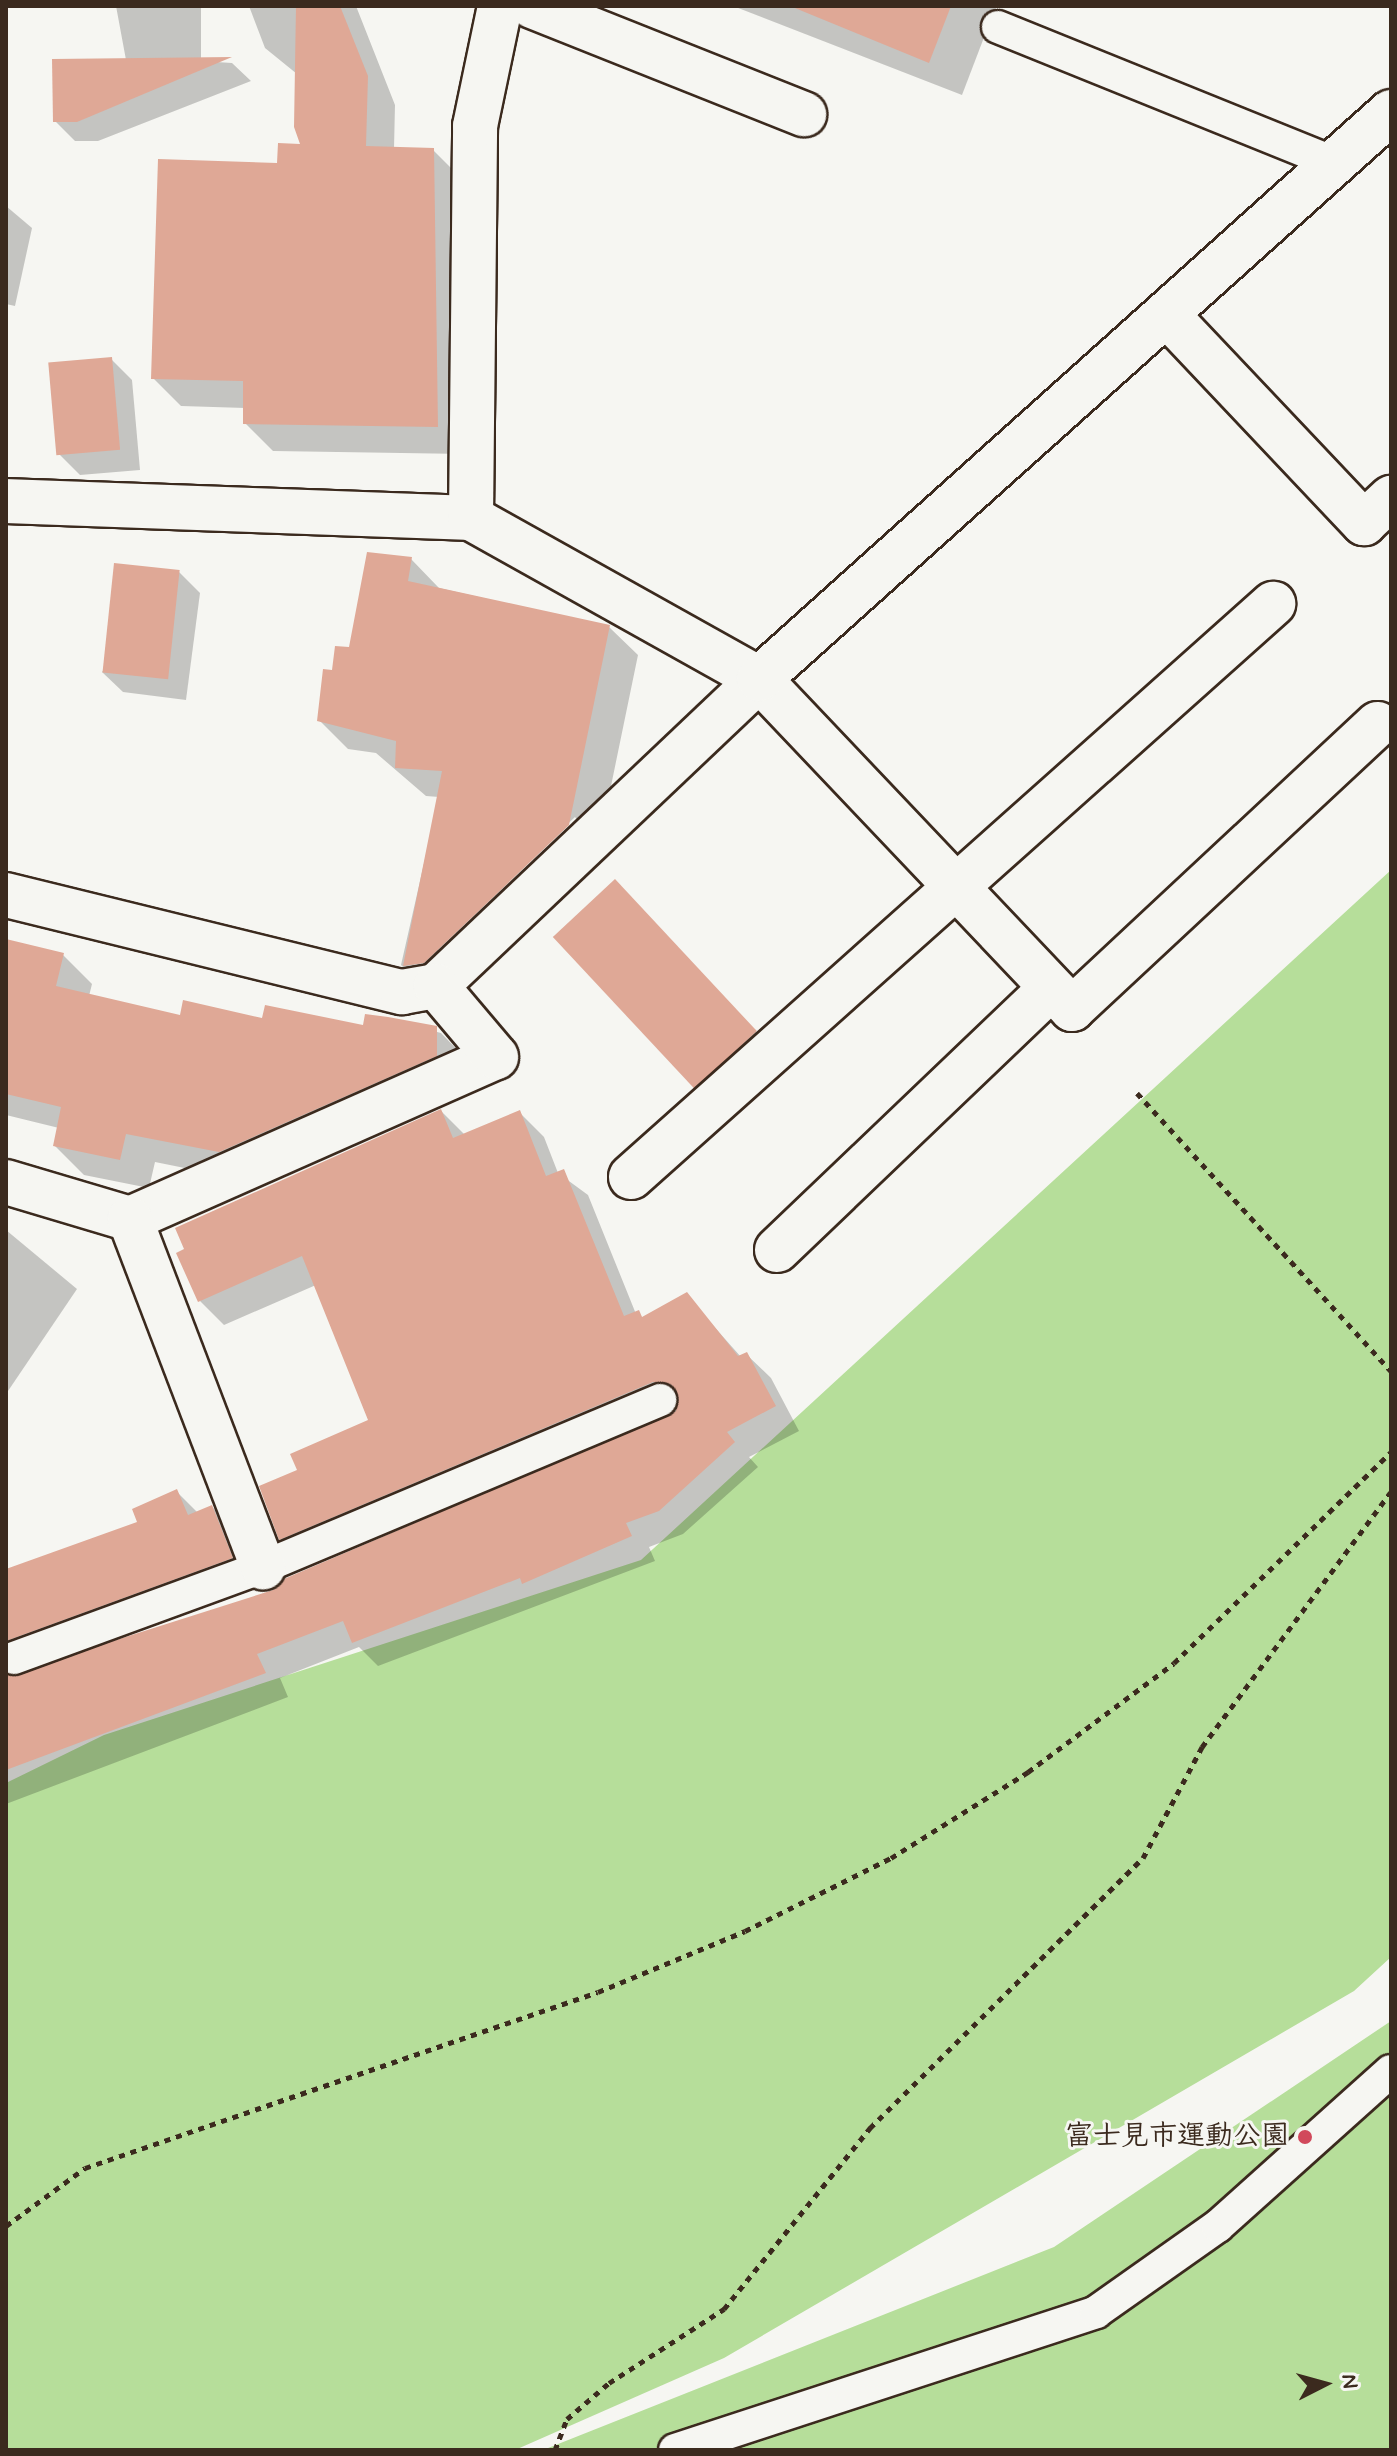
<!DOCTYPE html>
<meta charset="utf-8">
<style>
body{margin:0}
#map{position:relative;width:1397px;height:2456px;overflow:hidden;background:#f6f6f2;font-family:Mynerve,"Klee One",sans-serif}
div>[style]{position:absolute}
[style*='--x']{left:calc(var(--x)*1px);top:calc(var(--y)*1px);width:calc(var(--w)*1px);rotate:calc(var(--a)*1deg)}
.green>*{inset:0;background:#b6de9a}
.shadow>*{inset:0;background:#0003}
.building>*{inset:0;background:#dfa896;transform-origin:0 0}
.path>*{height:5px;margin-top:-2.5px;transform-origin:0;background:repeating-linear-gradient(90deg,#3b2a1e 0 6px,transparent 0 12px)}
.roads{filter:drop-shadow(2px 0 #3b2a1e) drop-shadow(-2px 0 #3b2a1e) drop-shadow(0 2px #3b2a1e) drop-shadow(0 -2px #3b2a1e)}
.lane>*{height:32px;margin:-16px;padding:0 16px;transform-origin:16px;border-radius:16px;background:#f6f6f2}
.street>*{height:44px;margin:-22px;padding:0 22px;transform-origin:22px;border-radius:22px;background:#f6f6f2}
.dots>*{width:22px;height:22px;translate:-50% -50%;box-sizing:border-box;border:4px solid #f6f6f2;border-radius:50%}
span{translate:-50% -50%;white-space:nowrap;text-align:center;line-height:1.15;-webkit-text-stroke:6px #f6f6f2;paint-order:stroke}
.poi-label{font-size:28px;color:#3b2a1e;font-weight:700}
.right{translate:-100% -50%;text-align:right}
.frame{position:absolute;inset:0;border:8px solid #3b2a1e;pointer-events:none}
.north{position:absolute;left:1285px;top:2344px;width:80px;height:80px;-webkit-text-stroke:6px #f6f6f2;paint-order:stroke;rotate:84deg;font-size:22px;font-weight:700;line-height:32px;text-align:center;color:#3b2a1e}
.north::after{content:'';display:block;margin:auto;width:28px;height:36px;background:#3b2a1e;clip-path:polygon(50% 0,100% 100%,50% 72%,0 100%)}
</style>
<div id="map">
<div class="green">
<i style="clip-path:polygon(1391px 870px,1391px 1957px,1354px 1991px,724px 2358px,515px 2450px,6px 2450px,6px 1783px,104px 1735px,641px 1560px)"></i>
<i style="clip-path:polygon(1391px 2021px,1391px 2450px,543px 2450px,1054px 2247px)"></i>
</div>
<div class="shadow">
<i style="clip-path:polygon(116px 6px,201px 6px,201px 61px,232px 63px,251px 81px,98px 141px,75px 141px,55px 121px,126px 60px)"></i>
<i style="clip-path:polygon(249px 6px,356px 6px,395px 105px,394px 149px,433px 150px,461px 178px,465px 454px,273px 451px,245px 423px,245px 408px,181px 406px,153px 378px,279px 165px,303px 146px,297px 74px,265px 48px)"></i>
<i style="clip-path:polygon(733px 6px,996px 6px,962px 95px)"></i>
<i style="clip-path:polygon(6px 206px,32px 228px,15px 306px,6px 304px)"></i>
<i style="clip-path:polygon(111px 359px,132px 380px,140px 470px,80px 475px,59px 454px)"></i>
<i style="clip-path:polygon(evenodd,411px 559px,439px 588px,609px 627px,638px 655px,597px 854px,430px 993px,401px 965px,439px 797px,426px 796px,376px 753px,348px 749px,319px 720px,333px 672px,411px 559px,575px 817px,577px 820px,438px 953px,438px 947px,575px 817px)"></i>
<i style="clip-path:polygon(179px 572px,200px 593px,186px 700px,123px 692px,102px 672px)"></i>
<i style="clip-path:polygon(644px 912px,785px 1063px,724px 1117px,694px 1087px)"></i>
<i style="clip-path:polygon(6px 941px,63px 955px,92px 984px,89px 996px,182px 1018px,364px 1028px,388px 1019px,441px 1033px,470px 1063px,249px 1181px,155px 1162px,149px 1188px,84px 1175px,55px 1146px,59px 1128px,6px 1115px)"></i>
<i style="clip-path:polygon(441px 1111px,465px 1135px,519px 1112px,544px 1137px,558px 1173px,588px 1195px,636px 1314px,644px 1318px,686px 1295px,741px 1357px,746px 1354px,771px 1378px,799px 1431px,749px 1457px,758px 1467px,683px 1534px,649px 1547px,655px 1561px,378px 1666px,359px 1647px,280px 1678px,288px 1697px,6px 1804px,6px 1572px,140px 1523px,177px 1492px,198px 1513px,212px 1507px,236px 1531px,256px 1582px,31px 1664px,26px 1676px,274px 1592px,669px 1419px,680px 1405px,305px 1563px,281px 1538px,299px 1471px,370px 1421px,316px 1285px,224px 1325px,200px 1301px)"></i>
<i style="clip-path:polygon(6px 1230px,77px 1289px,6px 1394px)"></i>
</div>
<div class="building">
<i style="clip-path:polygon(296px 6px,340px 6px,368px 76px,366px 146px,434px 148px,438px 427px,243px 424px,243px 381px,151px 379px,158px 159px,277px 163px,278px 143px,300px 144px,294px 127px)"></i>
<i style="clip-path:polygon(790px 6px,951px 6px,929px 63px)"></i>
<i style="clip-path:polygon(232px 57px,77px 122px,53px 122px,52px 59px)"></i>
<i style="left:112px;top:357px;width:93px;height:64px;rotate:85deg"></i>
<i style="clip-path:polygon(367px 552px,412px 557px,408px 581px,610px 625px,569px 825px,424px 963px,403px 966px,442px 771px,395px 768px,396px 741px,317px 721px,323px 669px,332px 670px,335px 646px,349px 647px)"></i>
<i style="left:114px;top:563px;width:66px;height:110px;rotate:6deg"></i>
<i style="left:615px;top:879px;width:208px;height:85px;rotate:47deg"></i>
<i style="clip-path:polygon(6px 939px,64px 953px,56px 986px,180px 1015px,183px 1000px,262px 1018px,265px 1005px,363px 1025px,365px 1014px,388px 1017px,437px 1026px,437px 1056px,219px 1152px,126px 1134px,120px 1160px,53px 1146px,61px 1107px,6px 1094px)"></i>
<i style="clip-path:polygon(441px 1109px,453px 1138px,520px 1110px,546px 1176px,564px 1169px,624px 1316px,639px 1310px,642px 1317px,687px 1292px,738px 1356px,747px 1352px,776px 1406px,727px 1432px,735px 1442px,659px 1511px,626px 1523px,632px 1536px,522px 1584px,520px 1578px,352px 1643px,343px 1621px,257px 1654px,266px 1673px,6px 1770px,6px 1675px,273px 1590px,284px 1579px,676px 1411px,672px 1385px,653px 1382px,279px 1540px,259px 1486px,297px 1470px,290px 1454px,368px 1420px,302px 1256px,198px 1302px,176px 1253px,184px 1249px,175px 1228px)"></i>
<i style="clip-path:polygon(177px 1489px,188px 1515px,212px 1505px,233px 1558px,6px 1641px,6px 1569px,137px 1522px,132px 1509px)"></i>
</div>
<div class="path">
<i style="--x:1137;--y:1093;--w:377;--a:47.6"></i>
<i style="--x:6;--y:2226;--w:98;--a:-36.3"></i>
<i style="--x:85;--y:2168;--w:542;--a:-18.94"></i>
<i style="--x:598;--y:1992;--w:159;--a:-22.5"></i>
<i style="--x:745;--y:1931;--w:163;--a:-26.6"></i>
<i style="--x:891;--y:1858;--w:162;--a:-32.1"></i>
<i style="--x:1028;--y:1772;--w:182;--a:-36.7"></i>
<i style="--x:1174;--y:1663;--w:303;--a:-44.2"></i>
<i style="--x:555;--y:2450;--w:33;--a:-69"></i>
<i style="--x:567;--y:2419;--w:55;--a:-40.6"></i>
<i style="--x:609;--y:2383;--w:137;--a:-32.8"></i>
<i style="--x:724;--y:2309;--w:233;--a:-51.1"></i>
<i style="--x:870;--y:2128;--w:384;--a:-44.7"></i>
<i style="--x:1143;--y:1858;--w:126;--a:-62"></i>
<i style="--x:1202;--y:1747;--w:317;--a:-53.5"></i>
</div>
<div class="roads">
<div class="lane">
<i style="--x:998;--y:27;--w:363;--a:22"></i>
<i style="--x:14;--y:1658;--w:265;--a:-20.1"></i>
<i style="--x:263;--y:1567;--w:431;--a:-22.8"></i>
<i style="--x:675;--y:2450;--w:443;--a:-18.1"></i>
<i style="--x:1096;--y:2312;--w:149;--a:-35.2"></i>
<i style="--x:1218;--y:2226;--w:232;--a:-41.9"></i>
</div>
<div class="street">
<i style="--x:532;--y:6;--w:293;--a:21.7"></i>
<i style="--x:1169;--y:317;--w:284;--a:46.6"></i>
<i style="--x:1364;--y:523;--w:37;--a:-43"></i>
<i style="--x:6;--y:501;--w:465;--a:2.1"></i>
<i style="--x:471;--y:518;--w:330;--a:29.2"></i>
<i style="--x:759;--y:679;--w:455;--a:46.5"></i>
<i style="--x:1072;--y:1009;--w:418;--a:-43"></i>
<i style="--x:471;--y:518;--w:392;--a:-89.4"></i>
<i style="--x:475;--y:126;--w:123;--a:-78.2"></i>
<i style="--x:6;--y:895;--w:408;--a:13.8"></i>
<i style="--x:402;--y:992;--w:35;--a:-10"></i>
<i style="--x:436;--y:986;--w:446;--a:-43.5"></i>
<i style="--x:759;--y:679;--w:849;--a:-41.9"></i>
<i style="--x:631;--y:1177;--w:861;--a:-41.75"></i>
<i style="--x:6;--y:1182;--w:129;--a:16.6"></i>
<i style="--x:130;--y:1219;--w:400;--a:-23.9"></i>
<i style="--x:496;--y:1057;--w:93;--a:-130.2"></i>
<i style="--x:130;--y:1219;--w:373;--a:69.1"></i>
<i style="--x:777;--y:1250;--w:379;--a:-43.7"></i>
</div>
</div>
<div class="dots">
<i style="left:1305px;top:2137px;background:#d1495b"></i>
</div>
<div class="poi-label">
<span class="right" style="left:1289px;top:2137px">富士見市運動公園</span>
</div>
<div class="frame"></div>
<div class="north">N</div>
</div>
